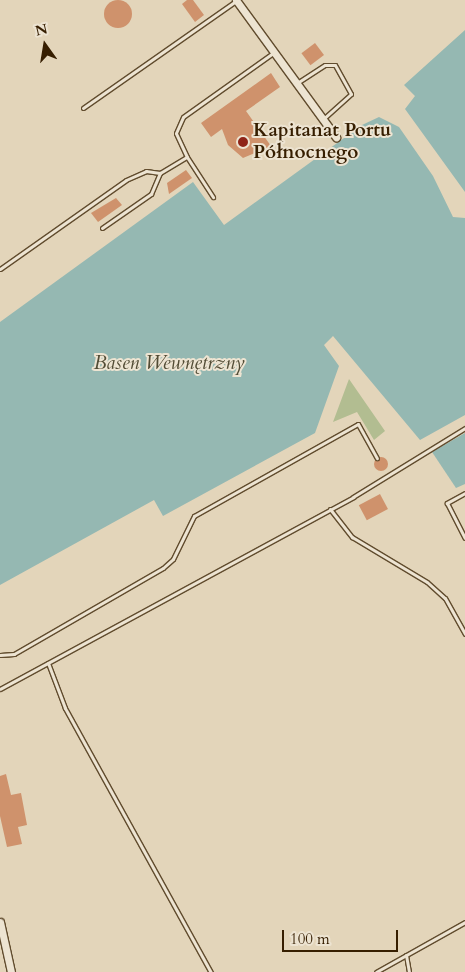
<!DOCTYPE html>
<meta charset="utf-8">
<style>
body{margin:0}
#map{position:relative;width:465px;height:972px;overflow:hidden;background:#e3d5ba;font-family:Cardo,serif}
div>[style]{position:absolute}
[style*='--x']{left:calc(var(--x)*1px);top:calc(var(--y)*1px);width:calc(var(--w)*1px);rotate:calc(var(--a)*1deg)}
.green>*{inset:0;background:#b2bd91}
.water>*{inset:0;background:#95b8b2}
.building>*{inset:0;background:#cf926c;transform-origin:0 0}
.round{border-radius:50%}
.roads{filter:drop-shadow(1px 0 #614c2e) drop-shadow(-1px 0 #614c2e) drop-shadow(0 1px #614c2e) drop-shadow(0 -1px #614c2e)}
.lane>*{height:3px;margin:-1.5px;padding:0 1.5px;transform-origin:1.5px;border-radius:1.5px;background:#ede4d2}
.street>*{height:7px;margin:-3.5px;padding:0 3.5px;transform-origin:3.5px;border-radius:3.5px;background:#ede4d2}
.dots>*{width:14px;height:14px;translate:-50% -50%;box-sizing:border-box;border:2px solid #ede4d2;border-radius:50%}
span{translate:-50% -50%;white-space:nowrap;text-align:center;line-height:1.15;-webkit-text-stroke:4px #ede4d2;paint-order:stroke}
.poi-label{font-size:19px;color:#361e00;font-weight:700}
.left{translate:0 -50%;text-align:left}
.water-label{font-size:20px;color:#524c35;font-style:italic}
.north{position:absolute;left:20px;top:20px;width:50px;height:50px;-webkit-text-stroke:4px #ede4d2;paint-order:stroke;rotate:347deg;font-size:14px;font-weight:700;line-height:20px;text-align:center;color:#361e00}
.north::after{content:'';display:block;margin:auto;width:18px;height:22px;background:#361e00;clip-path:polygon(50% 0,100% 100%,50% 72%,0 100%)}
.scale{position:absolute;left:282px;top:930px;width:116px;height:22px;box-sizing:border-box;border:2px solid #361e00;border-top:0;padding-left:6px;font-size:15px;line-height:18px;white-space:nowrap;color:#361e00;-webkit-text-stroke:4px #ede4d2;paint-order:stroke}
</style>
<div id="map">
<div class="green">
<i style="clip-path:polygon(349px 379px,385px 431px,374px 440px,357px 412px,333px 422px)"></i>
</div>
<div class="water">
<i style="clip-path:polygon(465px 30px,465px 192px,405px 109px,415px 96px,404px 85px)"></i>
<i style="clip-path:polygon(379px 117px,399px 127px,433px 176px,453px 217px,465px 218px,465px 415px,420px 440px,333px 336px,324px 345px,339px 366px,315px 433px,163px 516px,154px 500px,0 585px,0 322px,193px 182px,224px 225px,362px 125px)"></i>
<i style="clip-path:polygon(465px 433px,465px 484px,456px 488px,432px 452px)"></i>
</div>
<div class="building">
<i style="clip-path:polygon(187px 0,193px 0,204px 15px,195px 22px,182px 4px)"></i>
<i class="round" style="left:104px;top:0;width:28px;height:28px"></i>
<i style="left:315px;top:43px;width:15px;height:17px;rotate:53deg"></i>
<i style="clip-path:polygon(271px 73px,280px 87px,246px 111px,271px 146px,243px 158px,228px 145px,222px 129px,211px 137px,201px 123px)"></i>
<i style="clip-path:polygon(186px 170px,192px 178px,169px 194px,167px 183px)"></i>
<i style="clip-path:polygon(116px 198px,122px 205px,98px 222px,91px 213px)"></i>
<i class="round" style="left:374px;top:457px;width:14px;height:14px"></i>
<i style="left:380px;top:494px;width:17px;height:24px;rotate:62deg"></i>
<i style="clip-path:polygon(6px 774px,11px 795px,21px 793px,27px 825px,18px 827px,22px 844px,7px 847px,0 816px,0 776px)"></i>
</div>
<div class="roads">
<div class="lane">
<i style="--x:297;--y:83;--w:33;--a:-33"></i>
<i style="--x:325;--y:65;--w:10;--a:0"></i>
<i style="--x:335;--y:65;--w:33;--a:61"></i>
<i style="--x:351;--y:94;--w:38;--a:138"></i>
<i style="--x:83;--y:108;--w:187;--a:-35"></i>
<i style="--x:187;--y:157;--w:26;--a:-115"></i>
<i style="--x:176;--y:133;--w:17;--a:-66"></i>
<i style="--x:183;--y:117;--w:110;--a:-35.4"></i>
<i style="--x:102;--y:228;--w:60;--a:-34.8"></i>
<i style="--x:151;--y:194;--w:23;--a:-67"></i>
<i style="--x:160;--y:173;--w:31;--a:-31"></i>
<i style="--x:187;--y:157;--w:48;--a:57"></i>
<i style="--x:0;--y:269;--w:154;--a:-35.2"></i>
<i style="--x:126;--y:180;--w:22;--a:-24"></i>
<i style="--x:146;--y:171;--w:14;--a:8"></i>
<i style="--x:465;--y:493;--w:21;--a:151"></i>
<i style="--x:447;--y:503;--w:39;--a:63"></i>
<i style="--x:330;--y:509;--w:36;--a:52"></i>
<i style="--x:352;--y:537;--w:87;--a:31"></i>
<i style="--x:427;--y:582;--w:24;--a:42"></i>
<i style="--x:445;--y:598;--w:41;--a:60.9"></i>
<i style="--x:0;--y:655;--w:14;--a:-4"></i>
<i style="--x:14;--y:654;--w:172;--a:-30"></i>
<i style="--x:163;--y:568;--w:13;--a:-42"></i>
<i style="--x:173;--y:559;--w:48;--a:-64"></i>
<i style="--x:194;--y:516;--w:188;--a:-29.3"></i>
<i style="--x:358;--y:424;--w:39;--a:61"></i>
<i style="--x:48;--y:663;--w:48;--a:69.3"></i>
<i style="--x:65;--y:708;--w:302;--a:61.1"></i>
<i style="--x:0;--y:689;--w:402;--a:-28.5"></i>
<i style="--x:353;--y:497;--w:132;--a:-31.6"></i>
<i style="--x:406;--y:955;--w:17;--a:80"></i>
<i style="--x:376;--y:972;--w:102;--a:-29.3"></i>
</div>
<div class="street">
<i style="--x:236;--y:0;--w:170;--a:53.9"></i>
<i style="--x:0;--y:922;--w:51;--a:77.6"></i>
</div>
</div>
<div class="dots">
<i style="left:243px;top:142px;background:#8f2418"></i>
</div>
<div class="poi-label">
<span class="left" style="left:253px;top:142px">Kapitanat Portu<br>Północnego</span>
</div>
<div class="water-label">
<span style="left:169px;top:362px">Basen Wewnętrzny</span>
</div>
<div class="north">N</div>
<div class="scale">100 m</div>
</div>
